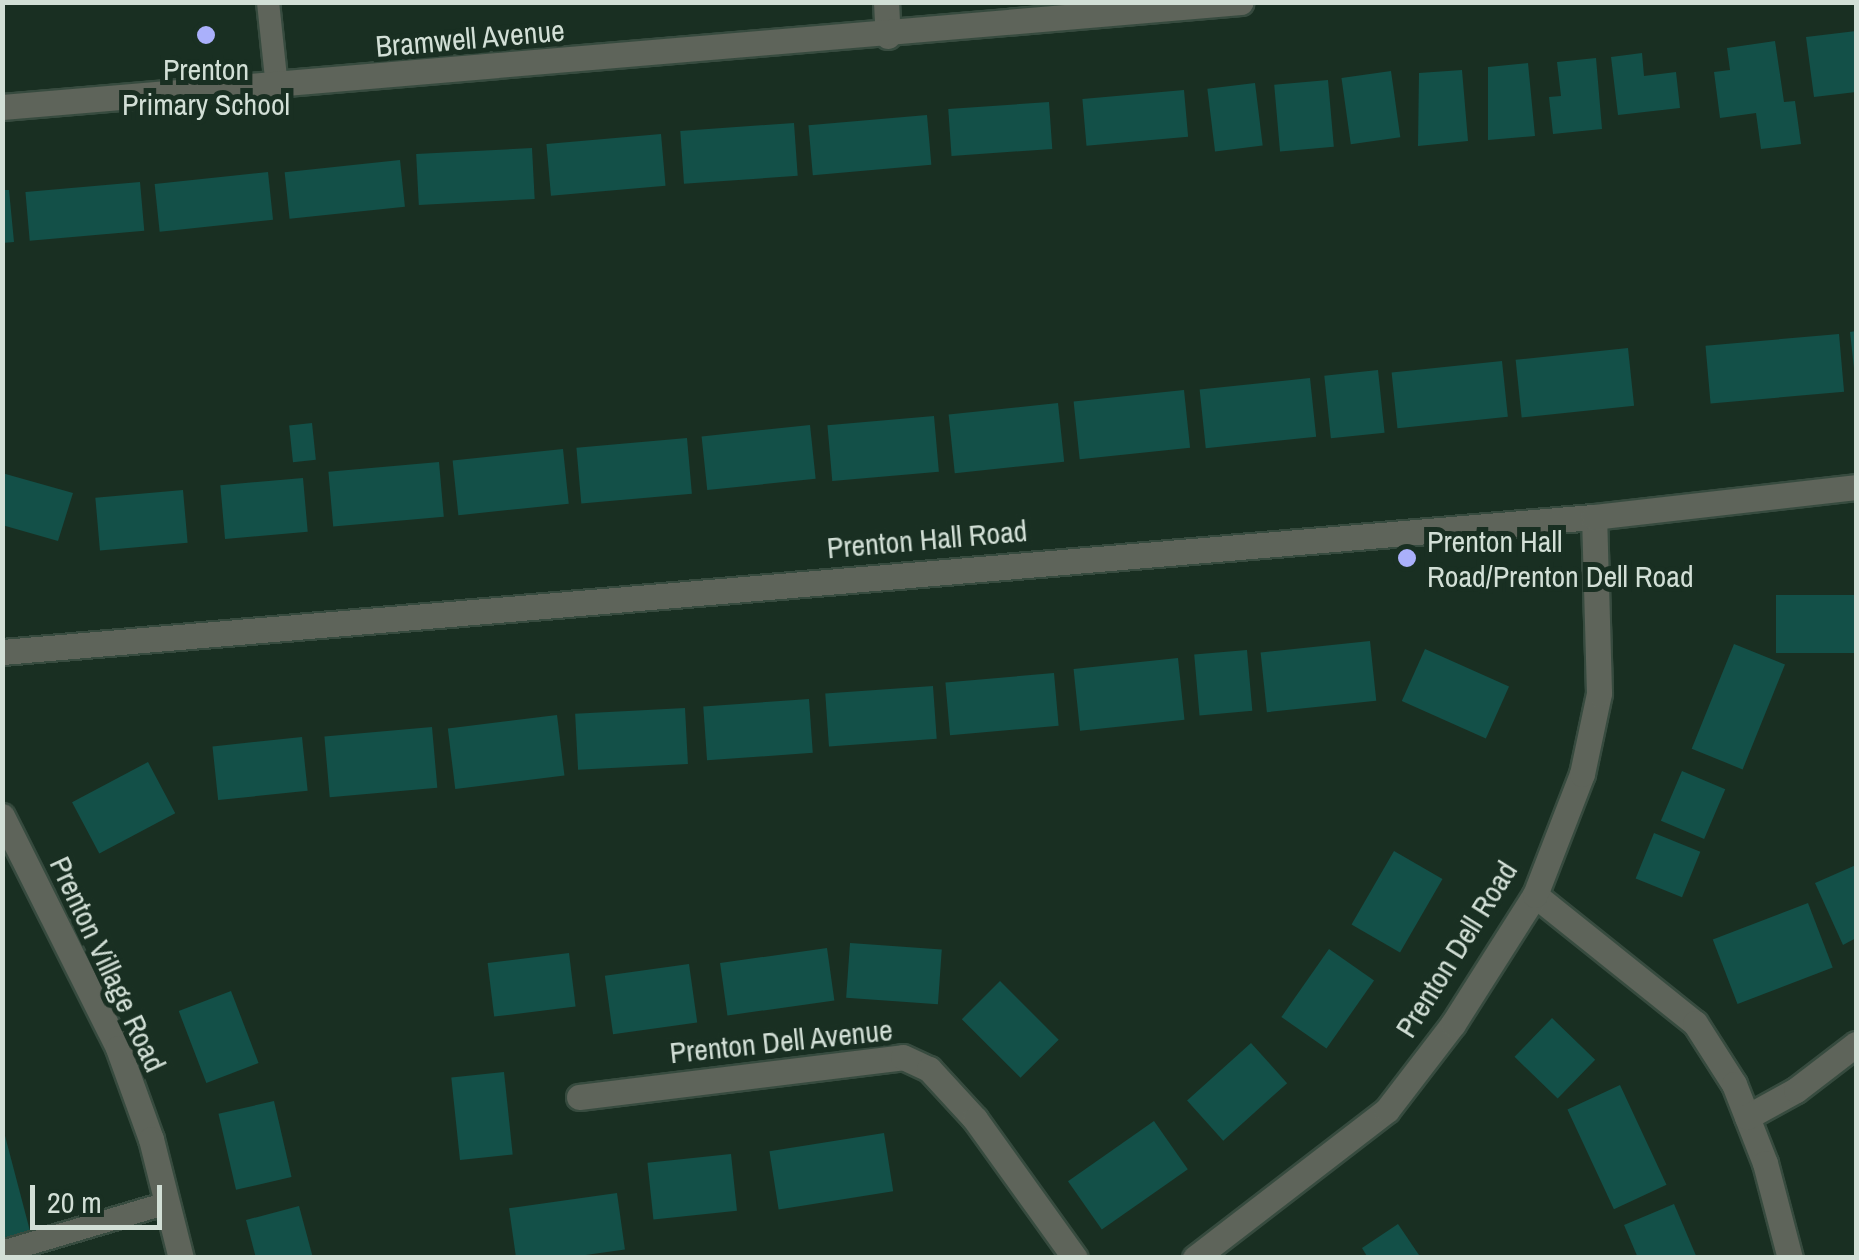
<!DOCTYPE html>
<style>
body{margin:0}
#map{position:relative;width:1859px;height:1260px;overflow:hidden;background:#192f22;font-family:"Archivo Narrow",sans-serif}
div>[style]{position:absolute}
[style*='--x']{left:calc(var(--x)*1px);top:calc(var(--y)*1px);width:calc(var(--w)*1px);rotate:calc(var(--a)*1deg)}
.building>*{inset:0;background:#135048;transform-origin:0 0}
.roads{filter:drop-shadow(2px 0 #374b3f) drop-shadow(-2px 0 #374b3f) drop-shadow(0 2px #374b3f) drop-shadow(0 -2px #374b3f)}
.service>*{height:22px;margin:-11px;padding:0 11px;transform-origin:11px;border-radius:11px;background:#5e645a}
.minor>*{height:25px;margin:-12.5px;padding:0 12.5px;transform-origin:12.5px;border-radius:12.5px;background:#5e645a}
.tertiary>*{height:25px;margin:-12.5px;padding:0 12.5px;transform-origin:12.5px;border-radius:12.5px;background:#5e645a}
.dots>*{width:28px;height:28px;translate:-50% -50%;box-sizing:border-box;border:5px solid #192f22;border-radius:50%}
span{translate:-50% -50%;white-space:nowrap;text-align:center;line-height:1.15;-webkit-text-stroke:10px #192f22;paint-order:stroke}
.street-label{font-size:30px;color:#d2dfd6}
.poi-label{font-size:30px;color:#d2dfd6}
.left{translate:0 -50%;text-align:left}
.frame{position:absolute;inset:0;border:5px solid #d2dfd6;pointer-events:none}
.scale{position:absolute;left:30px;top:1185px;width:132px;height:45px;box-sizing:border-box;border:5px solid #d2dfd6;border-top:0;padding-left:12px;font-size:30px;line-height:35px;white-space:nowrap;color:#d2dfd6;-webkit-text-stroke:8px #192f22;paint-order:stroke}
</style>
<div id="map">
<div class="building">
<i style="clip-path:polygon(1856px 31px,1856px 92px,1814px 97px,1806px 37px)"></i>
<i style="clip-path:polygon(1775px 41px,1784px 102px,1795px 101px,1801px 144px,1761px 149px,1756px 113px,1720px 118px,1714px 72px,1730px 70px,1727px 48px)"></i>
<i style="clip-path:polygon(1642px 53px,1644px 76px,1676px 72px,1680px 108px,1618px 115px,1611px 57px)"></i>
<i style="clip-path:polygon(1596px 58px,1602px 129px,1553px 134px,1549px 97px,1561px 96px,1557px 62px)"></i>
<i style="clip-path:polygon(1528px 63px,1535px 136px,1488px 140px,1488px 67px)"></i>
<i style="clip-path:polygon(1462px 70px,1468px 141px,1418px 146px,1419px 73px)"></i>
<i style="left:1391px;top:71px;width:67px;height:50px;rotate:82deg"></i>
<i style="left:1328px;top:80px;width:67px;height:54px;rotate:85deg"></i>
<i style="left:1255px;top:83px;width:63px;height:48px;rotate:83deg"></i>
<i style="left:1184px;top:90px;width:47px;height:102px;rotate:85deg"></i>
<i style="left:1049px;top:102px;width:47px;height:101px;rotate:86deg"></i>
<i style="left:927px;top:115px;width:50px;height:119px;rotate:85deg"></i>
<i style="left:794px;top:123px;width:53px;height:114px;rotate:86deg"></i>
<i style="left:661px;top:134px;width:52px;height:115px;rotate:85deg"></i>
<i style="left:532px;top:148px;width:51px;height:116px;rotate:87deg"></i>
<i style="left:400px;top:160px;width:47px;height:116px;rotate:84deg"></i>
<i style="left:268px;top:172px;width:48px;height:114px;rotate:84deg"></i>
<i style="left:140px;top:182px;width:49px;height:115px;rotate:85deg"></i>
<i style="clip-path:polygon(2px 190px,9px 190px,14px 242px,2px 243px)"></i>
<i style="clip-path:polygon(1856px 331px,1856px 368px,1854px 368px,1850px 332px)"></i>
<i style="left:1839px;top:334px;width:58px;height:134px;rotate:85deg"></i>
<i style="left:1628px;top:348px;width:58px;height:113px;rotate:84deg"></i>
<i style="left:1502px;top:361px;width:56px;height:111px;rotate:84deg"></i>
<i style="left:1378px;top:370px;width:63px;height:54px;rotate:84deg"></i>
<i style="left:1310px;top:378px;width:59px;height:111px;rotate:84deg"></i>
<i style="left:1184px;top:390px;width:58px;height:111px;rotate:84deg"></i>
<i style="left:1058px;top:403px;width:59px;height:110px;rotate:84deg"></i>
<i style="left:934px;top:416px;width:56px;height:107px;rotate:85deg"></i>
<i style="left:312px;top:423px;width:37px;height:23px;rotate:84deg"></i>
<i style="left:810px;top:425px;width:54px;height:109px;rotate:84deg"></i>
<i style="left:687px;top:438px;width:56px;height:111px;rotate:85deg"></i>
<i style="left:563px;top:449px;width:55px;height:111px;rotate:84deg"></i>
<i style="left:439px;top:462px;width:55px;height:111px;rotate:85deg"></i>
<i style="clip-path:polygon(2px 473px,73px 493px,58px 541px,2px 525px)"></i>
<i style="left:303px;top:478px;width:54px;height:83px;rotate:85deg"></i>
<i style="left:183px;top:490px;width:53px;height:88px;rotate:85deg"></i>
<i style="left:1856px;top:595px;width:58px;height:80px;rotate:90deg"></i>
<i style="left:1370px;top:641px;width:60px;height:110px;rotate:84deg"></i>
<i style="left:1734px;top:644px;width:55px;height:113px;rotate:22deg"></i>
<i style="left:1425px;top:649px;width:92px;height:57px;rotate:24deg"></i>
<i style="left:1247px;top:650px;width:61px;height:53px;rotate:85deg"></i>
<i style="left:1178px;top:658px;width:62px;height:105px;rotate:84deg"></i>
<i style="left:1054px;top:673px;width:53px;height:109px;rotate:85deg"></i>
<i style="left:933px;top:686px;width:53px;height:108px;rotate:86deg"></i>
<i style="left:809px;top:699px;width:54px;height:106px;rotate:86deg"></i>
<i style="left:685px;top:708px;width:56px;height:110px;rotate:87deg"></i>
<i style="left:557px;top:715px;width:61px;height:110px;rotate:83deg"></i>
<i style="left:432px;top:727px;width:61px;height:108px;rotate:85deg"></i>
<i style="left:302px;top:737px;width:54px;height:90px;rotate:84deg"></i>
<i style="left:148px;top:762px;width:58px;height:86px;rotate:62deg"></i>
<i style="left:1682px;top:771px;width:47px;height:54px;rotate:23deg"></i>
<i style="left:1654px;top:833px;width:50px;height:49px;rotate:22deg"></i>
<i style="left:1394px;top:851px;width:56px;height:85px;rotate:30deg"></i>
<i style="clip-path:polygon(1856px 865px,1856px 938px,1843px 945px,1815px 883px)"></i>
<i style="left:1808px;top:903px;width:69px;height:102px;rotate:69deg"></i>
<i style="left:850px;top:943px;width:92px;height:55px;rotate:4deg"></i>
<i style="left:827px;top:948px;width:53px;height:108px;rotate:82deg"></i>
<i style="left:1329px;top:949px;width:55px;height:83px;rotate:35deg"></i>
<i style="left:569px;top:953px;width:54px;height:82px;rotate:83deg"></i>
<i style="left:689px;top:964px;width:59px;height:85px;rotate:82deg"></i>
<i style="left:1000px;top:981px;width:83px;height:54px;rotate:45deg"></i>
<i style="left:231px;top:991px;width:77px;height:56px;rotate:69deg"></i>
<i style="left:1552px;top:1018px;width:60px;height:54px;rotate:44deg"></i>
<i style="left:1251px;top:1043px;width:54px;height:86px;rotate:48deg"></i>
<i style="left:504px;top:1072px;width:83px;height:53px;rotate:84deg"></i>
<i style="left:1620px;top:1085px;width:110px;height:58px;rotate:65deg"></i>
<i style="left:274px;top:1101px;width:78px;height:57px;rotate:77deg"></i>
<i style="left:1154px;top:1121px;width:59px;height:105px;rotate:55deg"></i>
<i style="clip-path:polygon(4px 1132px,30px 1231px,2px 1238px,2px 1133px)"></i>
<i style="left:884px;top:1133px;width:59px;height:116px;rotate:81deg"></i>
<i style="left:731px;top:1154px;width:57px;height:84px;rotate:84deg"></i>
<i style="left:617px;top:1193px;width:57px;height:109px;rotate:82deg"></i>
<i style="clip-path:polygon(1674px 1204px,1697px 1258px,1638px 1258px,1624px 1225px)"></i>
<i style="clip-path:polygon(299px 1206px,313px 1258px,256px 1258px,246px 1220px)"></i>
<i style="clip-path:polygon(1398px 1224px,1421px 1258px,1368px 1258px,1362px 1248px)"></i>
</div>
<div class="roads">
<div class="service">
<i style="--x:268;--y:2;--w:85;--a:84"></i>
<i style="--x:2;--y:1252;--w:172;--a:-16.5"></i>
</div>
<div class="minor">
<i style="--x:886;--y:2;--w:34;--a:87"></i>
<i style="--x:2;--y:107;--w:1243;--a:-4.84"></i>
<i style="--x:2;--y:816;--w:259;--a:63.4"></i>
<i style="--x:118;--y:1048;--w:97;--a:70.1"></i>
<i style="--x:151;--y:1139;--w:123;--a:75.9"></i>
<i style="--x:1535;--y:895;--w:205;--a:38.7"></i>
<i style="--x:1695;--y:1023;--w:72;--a:57.4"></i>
<i style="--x:1734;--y:1084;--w:85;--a:68.6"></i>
<i style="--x:1765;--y:1163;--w:98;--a:75.3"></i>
<i style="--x:579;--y:1097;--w:326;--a:-7"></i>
<i style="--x:903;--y:1057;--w:29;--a:25"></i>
<i style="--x:929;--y:1069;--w:68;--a:47.4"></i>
<i style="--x:975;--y:1119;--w:171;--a:54.3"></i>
<i style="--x:1747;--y:1117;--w:56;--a:-28.9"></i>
<i style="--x:1796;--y:1090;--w:76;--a:-37.5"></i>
<i style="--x:1195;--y:1258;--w:242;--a:-37.6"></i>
<i style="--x:1387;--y:1110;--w:108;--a:-52.5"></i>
<i style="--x:1453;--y:1024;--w:153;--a:-57.6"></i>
<i style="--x:1535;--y:895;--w:130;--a:-68.8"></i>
<i style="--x:1582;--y:774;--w:83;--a:-78.1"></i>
<i style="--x:1599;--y:693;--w:176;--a:-91.6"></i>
</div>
<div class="tertiary">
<i style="--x:2;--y:652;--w:1598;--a:-4.85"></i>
<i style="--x:1594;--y:517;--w:264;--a:-6.5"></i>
</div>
</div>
<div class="dots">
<i style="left:206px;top:35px;background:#aab0fb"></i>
<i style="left:1407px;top:558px;background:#aab0fb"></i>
</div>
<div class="street-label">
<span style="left:470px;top:38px;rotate:-5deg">Bramwell Avenue</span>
<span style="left:927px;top:539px;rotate:-5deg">Prenton Hall Road</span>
<span style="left:1456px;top:949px;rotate:-58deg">Prenton Dell Road</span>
<span style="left:108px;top:964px;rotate:65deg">Prenton Village Road</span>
<span style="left:781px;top:1041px;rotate:-6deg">Prenton Dell Avenue</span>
</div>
<div class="poi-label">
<span style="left:206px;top:86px">Prenton<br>Primary School</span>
<span class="left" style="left:1427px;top:558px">Prenton Hall<br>Road/Prenton Dell Road</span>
</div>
<div class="frame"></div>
<div class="scale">20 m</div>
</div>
